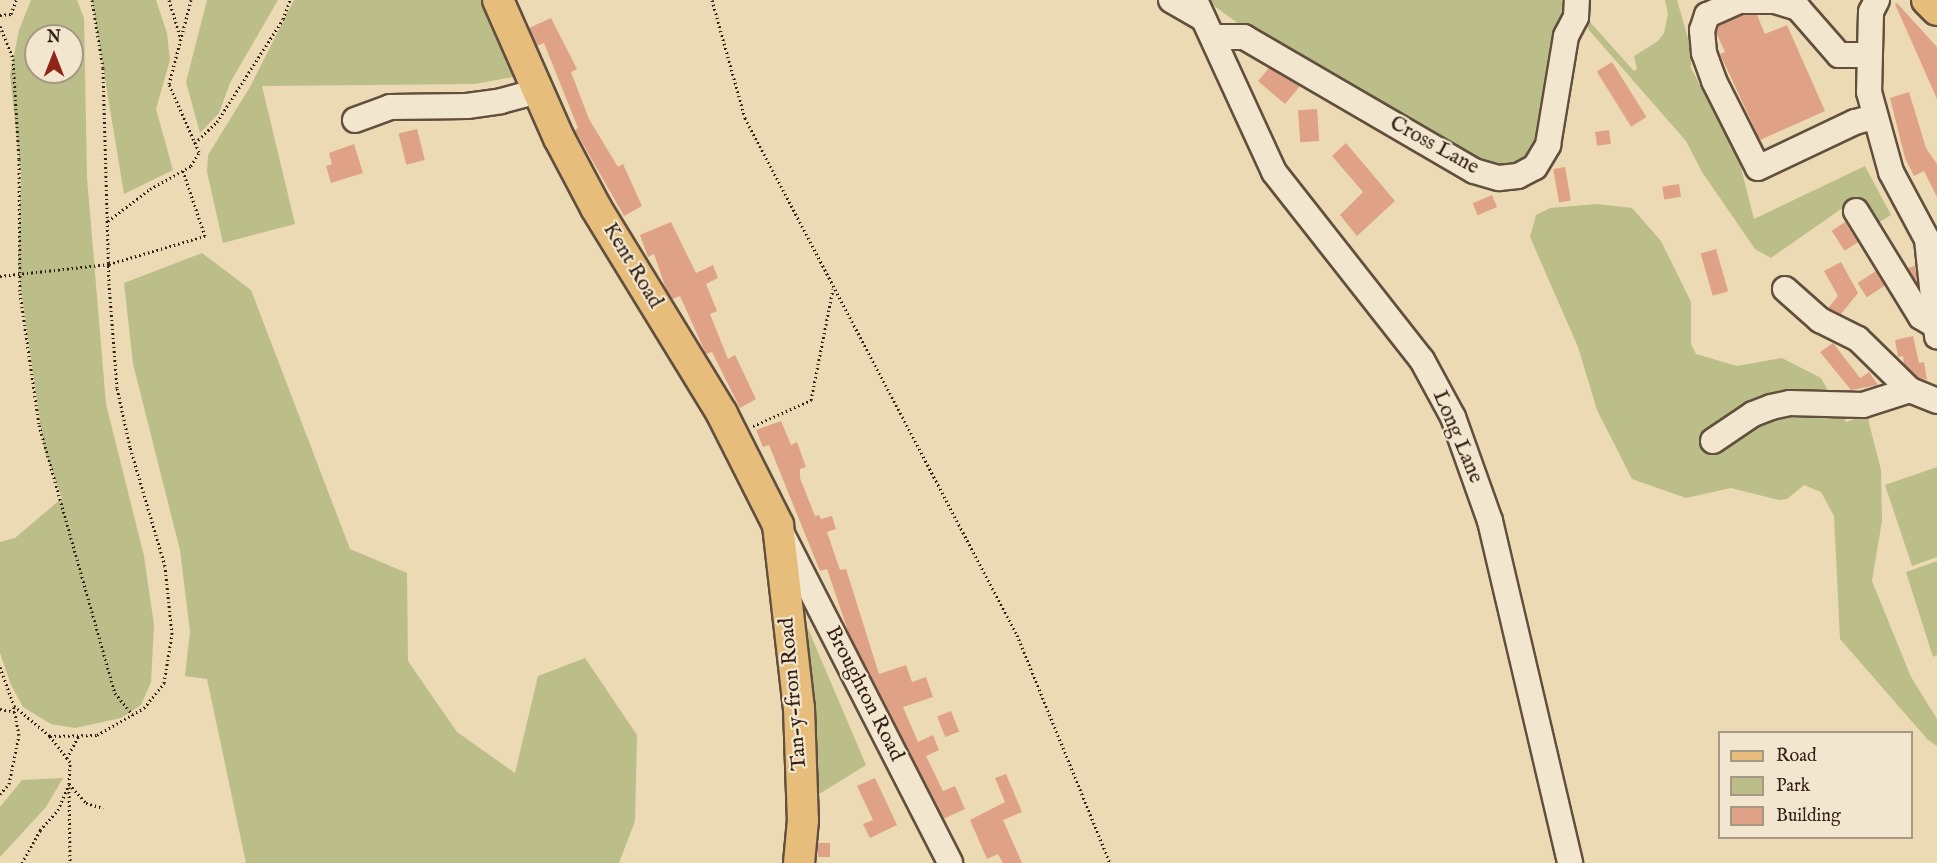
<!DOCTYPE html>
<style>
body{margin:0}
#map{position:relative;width:1937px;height:863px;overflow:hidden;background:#ebdab3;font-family:"IM FELL English",serif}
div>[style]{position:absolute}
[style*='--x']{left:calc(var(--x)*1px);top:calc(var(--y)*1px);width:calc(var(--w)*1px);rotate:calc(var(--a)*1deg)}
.green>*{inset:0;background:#bcbe89}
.building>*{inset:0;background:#e0a287;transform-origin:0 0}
.path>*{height:3px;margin-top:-1.5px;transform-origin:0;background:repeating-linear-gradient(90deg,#352117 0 1.5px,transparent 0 4.5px)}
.roads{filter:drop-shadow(2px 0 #624f3e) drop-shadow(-2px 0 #624f3e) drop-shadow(0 2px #624f3e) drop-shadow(0 -2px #624f3e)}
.minor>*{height:24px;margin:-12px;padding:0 12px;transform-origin:12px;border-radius:12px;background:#f2e7ce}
.major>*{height:30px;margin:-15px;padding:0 15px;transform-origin:15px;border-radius:15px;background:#e6bd7a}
span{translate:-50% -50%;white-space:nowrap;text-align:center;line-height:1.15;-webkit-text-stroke:4.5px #f2e7ce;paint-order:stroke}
.street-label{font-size:21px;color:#352117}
.legend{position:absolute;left:1718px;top:731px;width:195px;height:108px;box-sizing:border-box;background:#f2e7ce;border:2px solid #a69885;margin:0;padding:8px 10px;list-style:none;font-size:18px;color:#352117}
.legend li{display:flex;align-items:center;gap:12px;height:30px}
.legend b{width:30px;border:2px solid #a69885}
.north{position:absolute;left:24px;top:24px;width:60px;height:60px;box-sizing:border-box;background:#f2e7ce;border:2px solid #a69885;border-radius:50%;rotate:0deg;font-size:16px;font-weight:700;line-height:24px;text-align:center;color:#352117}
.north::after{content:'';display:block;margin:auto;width:21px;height:27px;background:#8f2418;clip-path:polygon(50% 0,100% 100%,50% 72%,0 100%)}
</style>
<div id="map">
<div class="green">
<i style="clip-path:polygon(evenodd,31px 0,77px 0,84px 18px,87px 178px,106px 404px,144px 556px,154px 625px,151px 682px,141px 705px,121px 718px,75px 728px,51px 724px,23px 707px,11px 685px,0 653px,0 542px,15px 538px,62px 498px,44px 449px,18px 269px,21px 176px,10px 75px,19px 30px,31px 0,36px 36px,72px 36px,72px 72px,36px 72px,36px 36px)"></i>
<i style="clip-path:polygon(92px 0,156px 0,167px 33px,170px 60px,156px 109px,173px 170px,124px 194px)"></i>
<i style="clip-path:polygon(207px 0,278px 0,230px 83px,219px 113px,200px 133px,186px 82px)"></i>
<i style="clip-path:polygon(294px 0,492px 0,523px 75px,475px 84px,262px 86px,295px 224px,223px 243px,207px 172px,208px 155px,250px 87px)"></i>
<i style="clip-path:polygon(1206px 0,1562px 0,1564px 6px,1545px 129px,1524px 160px,1508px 171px,1482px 167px,1247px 30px)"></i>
<i style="clip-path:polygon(1665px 0,1677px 0,1691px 49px,1691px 68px,1739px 160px,1754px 219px,1865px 166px,1891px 215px,1870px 228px,1873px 215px,1867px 206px,1857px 203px,1844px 207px,1771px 258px,1755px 249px,1702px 172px,1686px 141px,1588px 29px,1589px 21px,1634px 71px,1637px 69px,1634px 56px,1658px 41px,1664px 33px,1668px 14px)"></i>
<i style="clip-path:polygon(1597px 204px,1632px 208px,1661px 241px,1691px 302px,1691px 344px,1696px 354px,1737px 366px,1782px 358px,1821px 378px,1846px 422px,1867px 415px,1881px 470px,1882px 521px,1872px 581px,1911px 677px,1937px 719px,1937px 746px,1928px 740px,1840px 639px,1834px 516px,1821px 492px,1804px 485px,1787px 499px,1779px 500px,1731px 488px,1686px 498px,1632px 479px,1597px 410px,1578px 347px,1530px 237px,1536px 215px,1550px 208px)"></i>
<i style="clip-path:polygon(202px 253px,251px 290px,350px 549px,407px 573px,408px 661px,457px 732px,515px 773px,538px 676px,585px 658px,637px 735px,635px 821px,619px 863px,246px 863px,207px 679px,185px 676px,190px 632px,180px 550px,133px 364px,124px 283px)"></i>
<i style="clip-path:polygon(1937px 467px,1937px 557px,1912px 566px,1885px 485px)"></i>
<i style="clip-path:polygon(1937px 561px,1937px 655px,1933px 657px,1906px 572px)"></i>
<i style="clip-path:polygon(795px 598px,866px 765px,816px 796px,816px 767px)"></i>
<i style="clip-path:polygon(63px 778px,46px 807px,0 857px,0 807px,22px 780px)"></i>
</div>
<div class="building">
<i style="clip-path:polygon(1897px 3px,1937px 47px,1937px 99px,1895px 4px)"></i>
<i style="clip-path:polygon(1742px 15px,1757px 15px,1765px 34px,1787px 25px,1825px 111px,1760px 140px,1720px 54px,1725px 52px,1716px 32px,1719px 26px)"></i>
<i style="clip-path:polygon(551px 18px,577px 69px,571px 72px,589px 119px,618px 167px,623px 164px,642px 206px,624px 216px,575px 130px,578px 128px,544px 43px,537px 46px,529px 28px)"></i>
<i style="left:1612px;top:62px;width:65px;height:18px;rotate:58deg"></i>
<i style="clip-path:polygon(1269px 68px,1300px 86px,1285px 104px,1258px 81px)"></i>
<i style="clip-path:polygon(1909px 92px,1926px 148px,1937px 164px,1937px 197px,1924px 171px,1914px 176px,1905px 158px,1890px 98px)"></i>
<i style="left:1317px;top:109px;width:32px;height:19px;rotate:86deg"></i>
<i style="left:417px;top:129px;width:32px;height:19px;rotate:76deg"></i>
<i style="left:1609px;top:130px;width:14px;height:14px;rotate:82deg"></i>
<i style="clip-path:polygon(1346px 143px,1395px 201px,1357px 236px,1340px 215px,1363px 192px,1332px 156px)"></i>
<i style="clip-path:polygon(354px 144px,363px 173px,331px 183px,326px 166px,332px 164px,329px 153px)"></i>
<i style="left:1565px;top:167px;width:34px;height:12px;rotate:80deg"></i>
<i style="left:1679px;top:184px;width:13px;height:17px;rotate:81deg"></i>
<i style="left:1492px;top:195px;width:13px;height:21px;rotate:67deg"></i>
<i style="clip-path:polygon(671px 222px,696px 273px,713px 265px,718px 278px,706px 284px,717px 311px,710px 314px,728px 359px,735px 355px,756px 399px,740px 408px,712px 352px,706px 354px,680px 296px,672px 299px,667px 292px,654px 254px,648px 257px,640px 235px)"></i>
<i style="left:1845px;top:222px;width:24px;height:16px;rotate:57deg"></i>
<i style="left:1716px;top:249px;width:44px;height:16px;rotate:74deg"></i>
<i style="clip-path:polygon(1841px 262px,1858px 293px,1841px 314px,1828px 308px,1838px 296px,1824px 271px)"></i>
<i style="clip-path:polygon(1915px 266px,1917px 282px,1916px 282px,1908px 268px)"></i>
<i style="left:1876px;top:271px;width:17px;height:22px;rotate:57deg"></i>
<i style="clip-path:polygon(1913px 336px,1919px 363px,1924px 362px,1927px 380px,1918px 378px,1904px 364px,1903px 356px,1898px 357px,1895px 340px)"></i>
<i style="clip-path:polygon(1833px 343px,1860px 378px,1869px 372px,1878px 385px,1851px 390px,1820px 352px)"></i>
<i style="clip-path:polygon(781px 421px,791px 445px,797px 442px,806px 467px,800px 469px,800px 478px,815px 516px,819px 515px,821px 519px,832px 516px,836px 529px,827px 532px,840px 570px,846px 569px,879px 674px,906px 665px,912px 682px,926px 677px,933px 697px,903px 707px,918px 742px,933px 735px,939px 750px,926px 756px,943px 791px,955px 786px,965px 809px,943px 819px,849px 634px,827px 569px,820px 571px,769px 445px,763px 447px,756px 430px)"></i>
<i style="left:951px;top:711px;width:22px;height:15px;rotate:68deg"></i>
<i style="clip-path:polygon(1006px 774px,1022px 812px,1003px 820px,1022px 863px,1003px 863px,998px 854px,987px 859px,970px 820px,1005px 802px,995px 778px)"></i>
<i style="clip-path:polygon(875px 778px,897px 825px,870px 838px,863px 824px,873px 820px,857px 786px)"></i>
<i style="left:818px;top:843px;width:12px;height:14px"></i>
</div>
<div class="path">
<i style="--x:169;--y:0;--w:38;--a:73"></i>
<i style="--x:712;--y:0;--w:123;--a:74.4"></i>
<i style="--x:745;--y:118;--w:584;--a:62.25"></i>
<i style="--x:1017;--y:635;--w:246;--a:67.8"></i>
<i style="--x:0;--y:15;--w:11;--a:-5"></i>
<i style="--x:11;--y:14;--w:15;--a:-70"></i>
<i style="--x:0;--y:26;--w:35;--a:68"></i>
<i style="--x:13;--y:59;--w:100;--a:86.6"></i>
<i style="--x:19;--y:159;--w:134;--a:89.6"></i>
<i style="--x:20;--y:293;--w:133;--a:81.8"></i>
<i style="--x:39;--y:425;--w:279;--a:74.2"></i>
<i style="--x:115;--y:693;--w:28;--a:51"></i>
<i style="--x:195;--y:143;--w:30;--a:-44"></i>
<i style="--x:217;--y:122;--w:122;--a:-57.3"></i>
<i style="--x:283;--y:19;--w:20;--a:-70"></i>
<i style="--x:108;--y:221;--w:53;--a:-37.3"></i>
<i style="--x:150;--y:189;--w:47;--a:-29.3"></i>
<i style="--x:191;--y:166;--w:16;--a:-60"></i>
<i style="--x:199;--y:152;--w:74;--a:-113.8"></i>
<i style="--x:169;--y:84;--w:87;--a:-75.3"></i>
<i style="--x:0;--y:276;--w:110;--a:-6.3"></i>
<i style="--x:109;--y:264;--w:100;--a:-16.3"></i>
<i style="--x:205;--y:236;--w:69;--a:-108.7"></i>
<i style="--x:753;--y:426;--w:64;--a:-24.1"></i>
<i style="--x:811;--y:400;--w:113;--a:-78.8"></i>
<i style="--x:0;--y:667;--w:41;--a:70.3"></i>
<i style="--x:14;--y:706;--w:47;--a:39.8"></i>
<i style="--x:50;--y:736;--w:47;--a:-1.2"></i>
<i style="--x:97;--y:735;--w:54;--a:-29.9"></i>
<i style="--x:144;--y:708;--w:32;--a:-51"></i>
<i style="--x:164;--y:683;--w:50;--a:-80.7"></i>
<i style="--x:172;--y:634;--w:68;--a:-95.9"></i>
<i style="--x:165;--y:566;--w:124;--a:-106.4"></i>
<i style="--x:130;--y:447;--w:60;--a:-102.4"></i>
<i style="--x:117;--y:388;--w:103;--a:-94.4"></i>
<i style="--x:109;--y:285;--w:217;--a:-91.6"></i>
<i style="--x:103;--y:68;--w:69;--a:-99.2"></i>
<i style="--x:0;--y:709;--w:15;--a:11"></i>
<i style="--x:67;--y:758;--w:26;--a:-62"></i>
<i style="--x:69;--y:784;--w:25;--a:48"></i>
<i style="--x:86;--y:803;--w:18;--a:16"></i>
<i style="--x:69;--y:787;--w:76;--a:89.2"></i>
<i style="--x:0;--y:794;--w:13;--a:-48"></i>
<i style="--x:9;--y:784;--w:50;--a:-78.5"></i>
<i style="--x:19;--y:735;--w:31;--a:-101"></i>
<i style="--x:22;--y:863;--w:38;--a:-61"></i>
<i style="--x:40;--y:830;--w:27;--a:-48"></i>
<i style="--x:58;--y:810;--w:28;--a:-67"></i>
<i style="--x:69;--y:784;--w:22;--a:-87"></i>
<i style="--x:70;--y:762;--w:33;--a:-128"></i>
</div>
<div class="roads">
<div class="minor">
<i style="--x:1171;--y:0;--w:36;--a:30"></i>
<i style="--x:1195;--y:0;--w:189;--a:65.3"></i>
<i style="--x:1274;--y:172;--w:239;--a:51.8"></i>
<i style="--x:1422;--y:360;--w:65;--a:61.5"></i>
<i style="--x:1453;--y:417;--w:110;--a:70.4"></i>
<i style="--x:1490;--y:521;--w:351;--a:76.8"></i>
<i style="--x:1877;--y:0;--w:13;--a:117"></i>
<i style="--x:1871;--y:12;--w:80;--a:91.4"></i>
<i style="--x:1869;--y:92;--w:83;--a:74.6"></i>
<i style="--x:1891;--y:172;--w:76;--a:61.8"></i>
<i style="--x:1927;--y:239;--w:98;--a:84.1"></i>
<i style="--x:1213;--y:37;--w:31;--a:0"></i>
<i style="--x:1244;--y:37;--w:266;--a:30.2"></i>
<i style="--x:1474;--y:171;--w:26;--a:16"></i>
<i style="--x:1499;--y:178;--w:19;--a:-6"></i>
<i style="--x:1518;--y:176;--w:19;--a:-28"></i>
<i style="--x:1535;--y:167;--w:26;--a:-59"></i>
<i style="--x:1548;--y:145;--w:110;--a:-80.6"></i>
<i style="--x:1566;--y:36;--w:21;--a:-62"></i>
<i style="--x:1576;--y:17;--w:17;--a:-87"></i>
<i style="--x:1867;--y:55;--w:28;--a:180"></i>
<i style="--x:1839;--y:55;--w:62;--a:-131.1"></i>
<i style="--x:1798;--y:8;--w:24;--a:-163"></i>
<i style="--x:1775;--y:1;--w:36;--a:180"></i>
<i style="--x:1739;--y:1;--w:35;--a:156"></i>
<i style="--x:1707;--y:15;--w:16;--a:108"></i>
<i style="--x:1702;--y:30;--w:23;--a:85"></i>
<i style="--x:1704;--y:53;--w:30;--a:70"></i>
<i style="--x:1714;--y:81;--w:97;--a:63.2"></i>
<i style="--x:1758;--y:168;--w:107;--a:-25.4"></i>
<i style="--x:1855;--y:122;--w:20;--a:-15"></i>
<i style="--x:355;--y:120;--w:37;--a:-20"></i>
<i style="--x:390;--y:107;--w:77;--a:-0.7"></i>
<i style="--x:467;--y:106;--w:34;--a:-8"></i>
<i style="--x:501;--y:101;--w:38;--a:-15"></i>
<i style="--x:1856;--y:211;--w:124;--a:58.5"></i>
<i style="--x:1921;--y:317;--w:17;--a:31"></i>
<i style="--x:1785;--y:289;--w:47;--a:41.5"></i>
<i style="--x:1820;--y:320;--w:42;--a:26.6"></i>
<i style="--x:1858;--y:339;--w:73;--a:44.4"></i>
<i style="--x:1910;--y:390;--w:29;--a:22"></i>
<i style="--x:1713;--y:441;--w:48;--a:-34"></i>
<i style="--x:1753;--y:414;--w:19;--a:-21"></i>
<i style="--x:1771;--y:407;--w:19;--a:-12"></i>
<i style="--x:1790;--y:403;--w:73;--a:1.6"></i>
<i style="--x:1863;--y:405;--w:49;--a:-17.7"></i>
<i style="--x:783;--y:536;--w:367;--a:62.9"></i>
</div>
<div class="major">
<i style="--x:498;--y:0;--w:151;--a:66.2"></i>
<i style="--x:559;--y:138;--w:79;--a:62.1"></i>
<i style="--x:596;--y:208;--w:241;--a:58.5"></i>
<i style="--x:722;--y:414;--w:124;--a:63.2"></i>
<i style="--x:778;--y:525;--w:184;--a:83.5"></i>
<i style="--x:799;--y:708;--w:112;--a:88"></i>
<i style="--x:803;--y:820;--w:43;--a:95.3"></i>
<i style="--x:1927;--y:0;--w:14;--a:45"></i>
</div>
</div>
<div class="street-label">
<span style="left:1434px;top:146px;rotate:29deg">Cross Lane</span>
<span style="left:632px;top:266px;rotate:59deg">Kent Road</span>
<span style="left:1457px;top:437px;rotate:67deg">Long Lane</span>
<span style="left:794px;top:694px;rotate:-95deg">Tan-y-fron Road</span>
<span style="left:864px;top:694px;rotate:63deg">Broughton Road</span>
</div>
<ul class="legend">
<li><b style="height:8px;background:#e6bd7a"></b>Road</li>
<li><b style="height:16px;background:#bcbe89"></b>Park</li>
<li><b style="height:16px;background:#e0a287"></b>Building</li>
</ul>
<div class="north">N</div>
</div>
